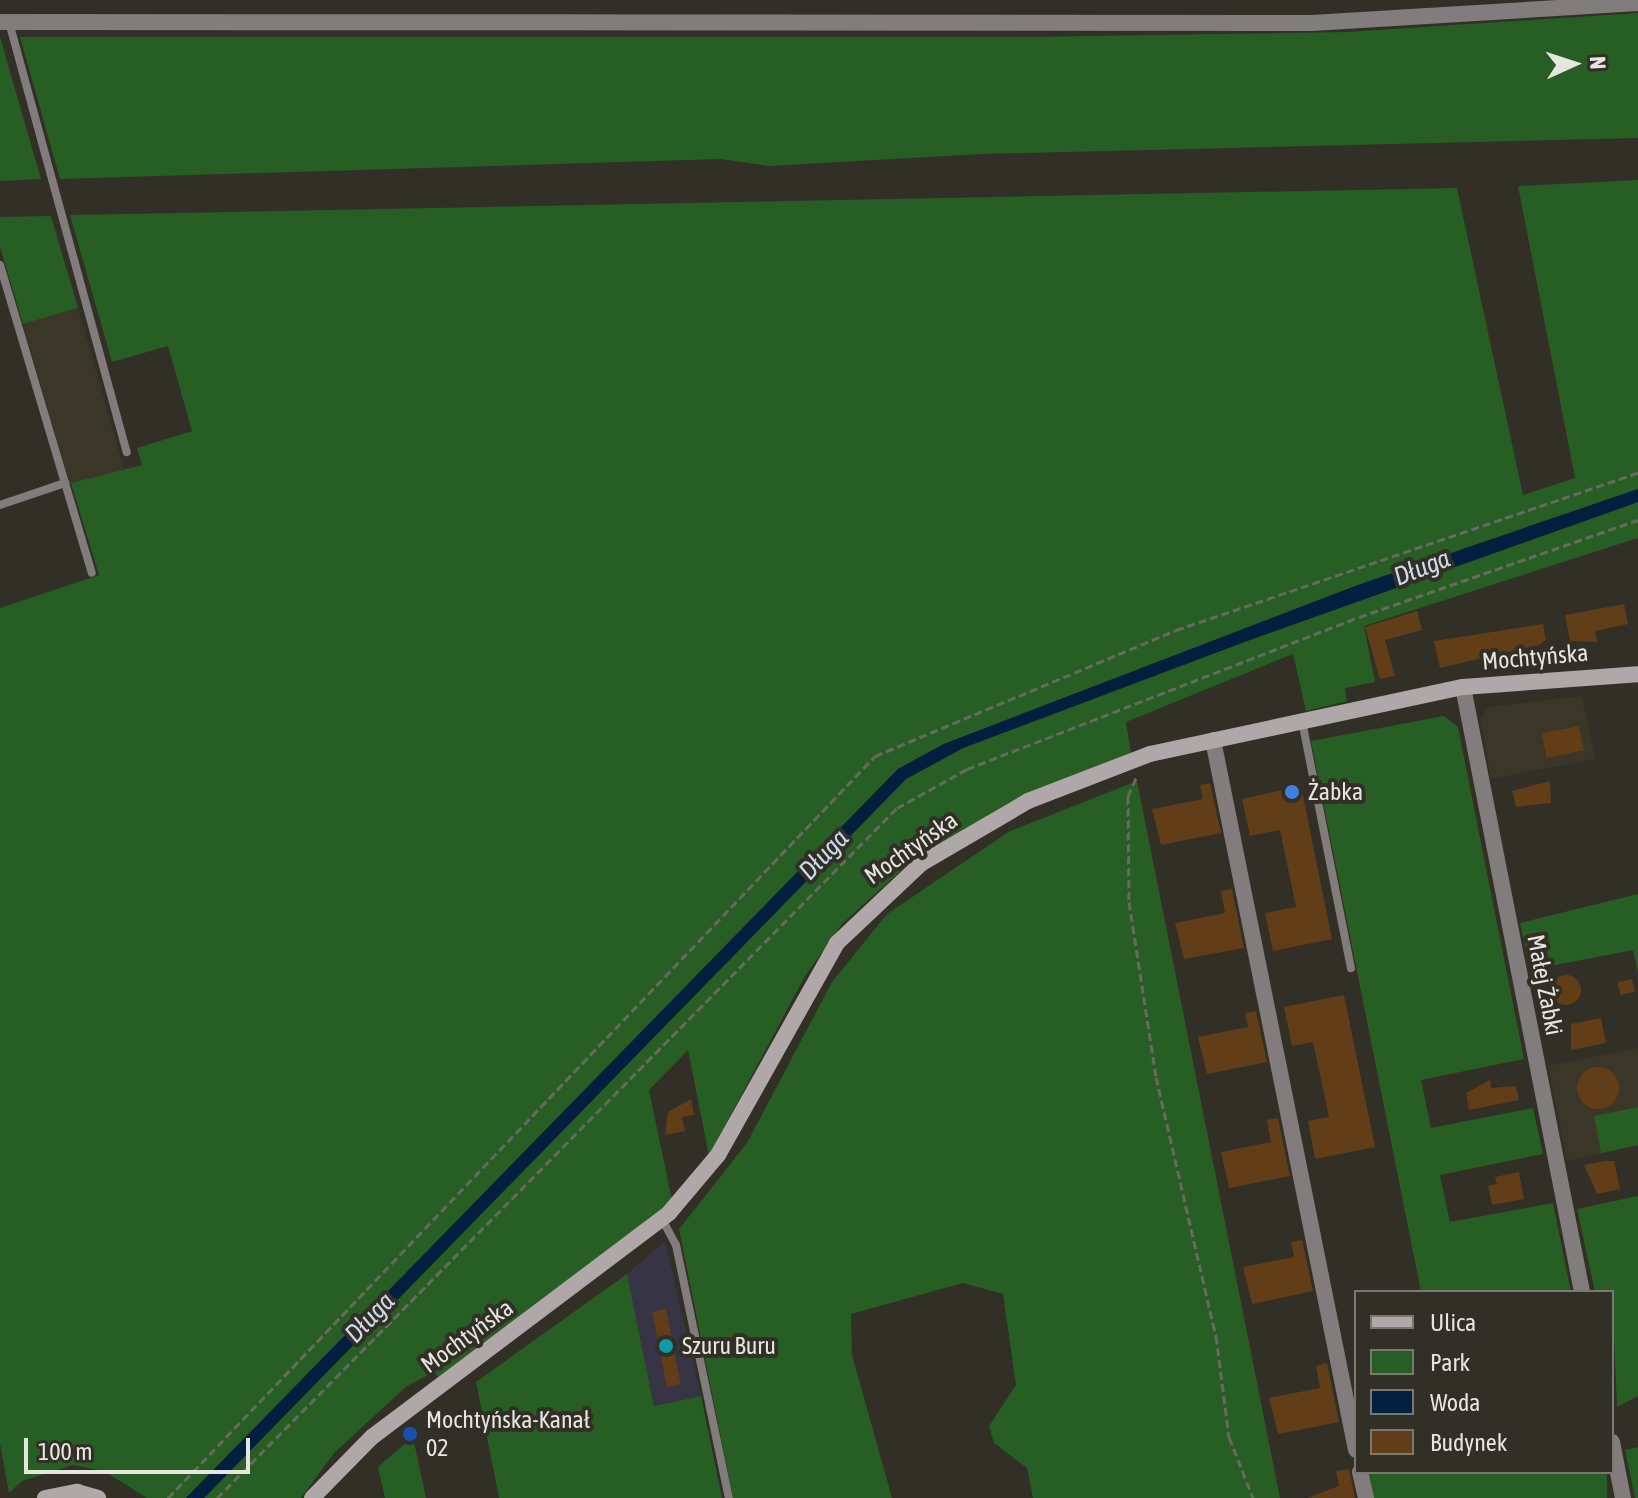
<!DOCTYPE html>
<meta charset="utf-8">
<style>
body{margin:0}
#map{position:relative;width:1638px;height:1498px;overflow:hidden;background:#322f27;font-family:"Asap Condensed",sans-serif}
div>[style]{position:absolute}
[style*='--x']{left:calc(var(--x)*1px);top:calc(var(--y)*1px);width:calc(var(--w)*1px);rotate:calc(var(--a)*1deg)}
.commercial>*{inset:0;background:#373445}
.built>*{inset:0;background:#3a3628;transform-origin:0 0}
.green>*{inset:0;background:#265e23;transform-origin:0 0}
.water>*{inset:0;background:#031f3f}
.building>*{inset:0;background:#613e18;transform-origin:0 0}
.round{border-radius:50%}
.path>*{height:3px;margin-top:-1.5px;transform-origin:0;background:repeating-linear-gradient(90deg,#6b6861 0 8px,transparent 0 12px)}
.lane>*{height:8px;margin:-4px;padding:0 4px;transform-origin:4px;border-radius:4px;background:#827c7c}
.street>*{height:16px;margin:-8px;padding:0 8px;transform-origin:8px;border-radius:8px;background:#827c7c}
.secondary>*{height:16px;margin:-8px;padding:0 8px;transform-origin:8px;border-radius:8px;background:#b0a7a8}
.dots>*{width:22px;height:22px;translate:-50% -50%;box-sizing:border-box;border:4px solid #322f27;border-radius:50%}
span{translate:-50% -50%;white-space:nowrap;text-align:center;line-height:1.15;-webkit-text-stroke:8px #322f27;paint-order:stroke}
.street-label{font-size:24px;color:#e6e5df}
.poi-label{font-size:24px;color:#e6e5df}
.left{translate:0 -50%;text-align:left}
.water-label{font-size:26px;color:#ccdaed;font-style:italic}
.legend{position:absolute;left:1354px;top:1290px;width:260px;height:184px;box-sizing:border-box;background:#322f27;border:2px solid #7a7871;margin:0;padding:10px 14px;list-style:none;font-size:24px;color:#e6e5df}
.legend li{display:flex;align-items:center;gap:16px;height:40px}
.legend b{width:40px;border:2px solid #7a7871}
.north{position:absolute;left:1534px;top:24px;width:80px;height:80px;-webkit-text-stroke:6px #322f27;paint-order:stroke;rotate:87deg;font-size:22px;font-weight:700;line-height:32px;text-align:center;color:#e6e5df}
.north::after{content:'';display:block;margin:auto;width:28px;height:36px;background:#e6e5df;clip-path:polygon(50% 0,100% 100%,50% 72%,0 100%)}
.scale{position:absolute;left:24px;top:1438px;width:226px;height:36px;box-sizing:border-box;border:4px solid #e6e5df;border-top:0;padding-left:10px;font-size:24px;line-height:28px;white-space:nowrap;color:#e6e5df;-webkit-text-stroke:6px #322f27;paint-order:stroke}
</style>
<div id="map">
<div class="commercial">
<i style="clip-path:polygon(665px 1241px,701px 1396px,654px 1406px,627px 1274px)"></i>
</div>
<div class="built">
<i style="left:78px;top:308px;width:168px;height:57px;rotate:74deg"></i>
<i style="clip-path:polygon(1582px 696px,1595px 759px,1491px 779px,1480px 720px,1488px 707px)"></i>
<i style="clip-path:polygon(1638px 1048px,1638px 1146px,1567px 1161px,1548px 1066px)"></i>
</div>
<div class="green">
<i style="clip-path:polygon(1638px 13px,1638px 138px,981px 154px,769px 166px,721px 159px,60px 179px,20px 37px,1026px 37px,1347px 32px)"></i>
<i style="clip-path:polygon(0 37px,41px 179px,0 181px)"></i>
<i style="clip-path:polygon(1638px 180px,1638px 489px,1358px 585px,944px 744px,898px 769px,186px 1498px,147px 1498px,104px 1471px,73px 1465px,22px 1481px,9px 1493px,0 1444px,0 608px,99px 575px,71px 483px,142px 465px,137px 448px,192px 431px,168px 346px,112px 362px,70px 215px,1457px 188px,1523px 495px,1575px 478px,1518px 186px)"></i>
<i style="clip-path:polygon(51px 216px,78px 308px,23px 324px,0 247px,0 217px)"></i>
<i style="clip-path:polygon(1638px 502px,1638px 538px,1364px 626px,1375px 682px,1345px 688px,1347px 701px,1306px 711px,1293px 654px,1126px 722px,1131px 753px,1005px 805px,905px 867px,842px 924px,805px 976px,709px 1156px,688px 1050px,649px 1090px,672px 1200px,637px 1231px,438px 1377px,434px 1372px,407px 1386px,335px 1452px,301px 1498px,204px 1498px,906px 779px,963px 748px,1247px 641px)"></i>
<i style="clip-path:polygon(1444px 716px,1458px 727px,1524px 1059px,1421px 1080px,1431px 1128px,1533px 1108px,1543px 1154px,1440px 1175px,1450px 1222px,1553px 1203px,1571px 1292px,1421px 1292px,1311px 741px)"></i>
<i style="clip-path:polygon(1137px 781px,1280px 1498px,1033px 1498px,1027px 1468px,994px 1443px,989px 1426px,1016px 1385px,1003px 1294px,963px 1283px,851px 1314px,852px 1355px,892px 1498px,733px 1498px,679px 1229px,747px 1143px,832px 982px,887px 914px,1010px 831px)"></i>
<i style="clip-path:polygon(1638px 894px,1638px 974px,1633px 950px,1530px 970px,1520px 923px)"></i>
<i style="clip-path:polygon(1638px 1107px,1638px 1145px,1601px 1153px,1594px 1116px)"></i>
<i style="clip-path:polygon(1638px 1196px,1638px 1396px,1617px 1407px,1612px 1292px,1595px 1292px,1577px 1209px)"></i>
<i style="clip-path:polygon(627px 1274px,654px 1406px,701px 1396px,722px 1498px,499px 1498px,476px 1382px)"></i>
<i style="clip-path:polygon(413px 1437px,426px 1498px,385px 1498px,378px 1467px)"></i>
<i style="clip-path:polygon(1638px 1447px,1638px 1498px,1635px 1498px,1625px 1450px)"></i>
<i style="left:1369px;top:1472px;width:238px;height:26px"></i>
</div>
<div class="water">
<i style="clip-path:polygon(1638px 489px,1638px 502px,1247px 641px,963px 748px,906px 779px,204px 1498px,186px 1498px,898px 769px,944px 744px,1358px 585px)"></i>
</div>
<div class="building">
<i style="clip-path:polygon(1624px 604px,1628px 624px,1595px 631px,1597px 642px,1570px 641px,1565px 615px)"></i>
<i style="clip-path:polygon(1417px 611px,1422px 630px,1385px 640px,1395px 676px,1380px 679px,1365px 627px)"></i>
<i style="clip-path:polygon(1543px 624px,1546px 640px,1539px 645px,1440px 668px,1434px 641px)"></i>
<i style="left:1579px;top:726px;width:25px;height:38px;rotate:79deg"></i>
<i style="clip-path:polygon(1550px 781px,1551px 803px,1516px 807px,1512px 791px)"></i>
<i style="clip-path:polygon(1210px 783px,1221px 833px,1161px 845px,1152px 809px,1203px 799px,1200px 785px)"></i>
<i style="clip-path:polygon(1301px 786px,1332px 939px,1273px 951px,1265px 913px,1296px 907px,1280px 830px,1250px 836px,1242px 799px)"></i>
<i style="clip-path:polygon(1232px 889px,1244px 948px,1184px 959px,1175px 923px,1225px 913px,1221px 891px)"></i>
<i class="round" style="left:1551px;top:975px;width:30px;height:30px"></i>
<i style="left:1632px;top:979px;width:13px;height:15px;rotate:77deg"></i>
<i style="clip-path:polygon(1344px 995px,1375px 1147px,1315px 1159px,1308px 1121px,1329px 1117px,1313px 1042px,1292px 1046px,1284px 1007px)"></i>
<i style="clip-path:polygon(1256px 1011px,1267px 1062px,1207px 1074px,1198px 1037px,1248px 1027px,1245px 1013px)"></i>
<i style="clip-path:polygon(1601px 1018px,1606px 1043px,1571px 1050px,1571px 1024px)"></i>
<i class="round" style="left:1577px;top:1067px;width:42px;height:42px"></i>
<i style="clip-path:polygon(1490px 1080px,1491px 1088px,1516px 1086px,1519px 1100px,1469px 1110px,1466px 1093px)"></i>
<i style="clip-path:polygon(691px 1099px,694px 1115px,682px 1117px,685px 1131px,665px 1135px,668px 1112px)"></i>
<i style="clip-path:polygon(1278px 1118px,1290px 1176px,1229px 1188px,1221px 1152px,1271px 1142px,1267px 1120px)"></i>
<i style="clip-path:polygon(1604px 1161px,1614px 1161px,1620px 1189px,1597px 1194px,1584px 1165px)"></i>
<i style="clip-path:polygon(1519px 1172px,1524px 1199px,1492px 1205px,1488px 1186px,1497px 1184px,1495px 1177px)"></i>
<i style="clip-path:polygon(1302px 1240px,1313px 1291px,1252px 1304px,1243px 1267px,1294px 1257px,1291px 1242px)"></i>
<i style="left:666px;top:1309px;width:77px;height:14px;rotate:79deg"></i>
<i style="clip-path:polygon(1327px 1363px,1339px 1422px,1278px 1434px,1269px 1398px,1320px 1388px,1316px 1366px)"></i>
<i style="clip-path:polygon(1349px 1469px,1355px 1498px,1307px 1498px,1339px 1486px,1336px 1471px)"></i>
</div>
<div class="path">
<i style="--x:1136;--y:778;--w:20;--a:114"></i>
<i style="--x:1128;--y:796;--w:106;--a:89.5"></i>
<i style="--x:1129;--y:902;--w:177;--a:81.2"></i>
<i style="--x:1156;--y:1077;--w:266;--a:77"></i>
<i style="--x:1216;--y:1336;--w:102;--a:82.7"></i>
<i style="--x:1229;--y:1437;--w:66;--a:68.5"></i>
<i style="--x:168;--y:1498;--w:1025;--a:-46.38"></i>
<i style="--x:875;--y:756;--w:326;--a:-22.7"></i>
<i style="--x:1176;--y:630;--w:488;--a:-18.8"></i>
<i style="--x:217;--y:1498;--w:969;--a:-45.42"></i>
<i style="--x:897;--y:808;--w:80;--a:-29.1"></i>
<i style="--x:967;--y:769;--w:420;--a:-21.2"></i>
<i style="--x:1359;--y:617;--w:295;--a:-19.2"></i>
</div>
<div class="lane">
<i style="--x:9;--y:22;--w:446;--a:74.7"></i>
<i style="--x:0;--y:265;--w:321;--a:73.4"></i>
<i style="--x:0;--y:505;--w:69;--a:-18.7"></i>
<i style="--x:1302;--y:721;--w:252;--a:78.8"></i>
<i style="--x:662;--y:1219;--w:30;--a:62"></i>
<i style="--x:676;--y:1245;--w:258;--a:78.2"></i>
</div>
<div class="street">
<i style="--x:0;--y:22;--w:1312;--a:0.04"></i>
<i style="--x:1312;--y:23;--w:327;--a:-3.5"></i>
<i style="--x:1463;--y:687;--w:617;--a:78.87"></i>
<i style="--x:1213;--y:740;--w:724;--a:78.61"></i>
<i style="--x:1612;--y:1442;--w:57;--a:78.9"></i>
<i style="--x:1360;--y:1472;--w:27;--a:77"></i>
</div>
<div class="secondary">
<i style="--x:45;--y:1498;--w:33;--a:-11"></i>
<i style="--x:77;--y:1492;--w:22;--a:16"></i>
<i style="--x:312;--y:1498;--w:86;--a:-45.5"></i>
<i style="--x:372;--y:1437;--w:372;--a:-37"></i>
<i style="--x:669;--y:1213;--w:76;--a:-49.8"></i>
<i style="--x:718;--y:1155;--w:243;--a:-60.7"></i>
<i style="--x:837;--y:943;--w:117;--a:-43.3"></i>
<i style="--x:922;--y:863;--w:123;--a:-30.3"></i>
<i style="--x:1028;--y:801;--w:131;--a:-21.1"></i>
<i style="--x:1150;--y:754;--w:320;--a:-12.1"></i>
<i style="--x:1463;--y:687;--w:175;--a:-4.2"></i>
</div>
<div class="dots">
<i style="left:1292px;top:792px;background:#3f7fe0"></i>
<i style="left:666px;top:1346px;background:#0f9aa8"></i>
<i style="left:410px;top:1434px;background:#1a4fb4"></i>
</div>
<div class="street-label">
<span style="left:1535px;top:657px;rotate:-5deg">Mochtyńska</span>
<span style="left:911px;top:848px;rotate:-35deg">Mochtyńska</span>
<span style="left:1545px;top:985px;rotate:79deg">Małej Żabki</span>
<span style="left:467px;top:1336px;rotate:-36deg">Mochtyńska</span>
</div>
<div class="poi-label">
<span class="left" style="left:1308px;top:792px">Żabka</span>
<span class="left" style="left:682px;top:1346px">Szuru Buru</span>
<span class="left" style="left:426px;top:1434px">Mochtyńska-Kanał<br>02</span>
</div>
<div class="water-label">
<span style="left:1422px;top:568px;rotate:-21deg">Długa</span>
<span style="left:824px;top:855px;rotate:-46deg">Długa</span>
<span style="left:370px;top:1318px;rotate:-46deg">Długa</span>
</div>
<ul class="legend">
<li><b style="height:10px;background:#b0a7a8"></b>Ulica</li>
<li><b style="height:22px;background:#265e23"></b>Park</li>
<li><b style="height:22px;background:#031f3f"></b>Woda</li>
<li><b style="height:22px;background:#613e18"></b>Budynek</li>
</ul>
<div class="north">N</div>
<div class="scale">100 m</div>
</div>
